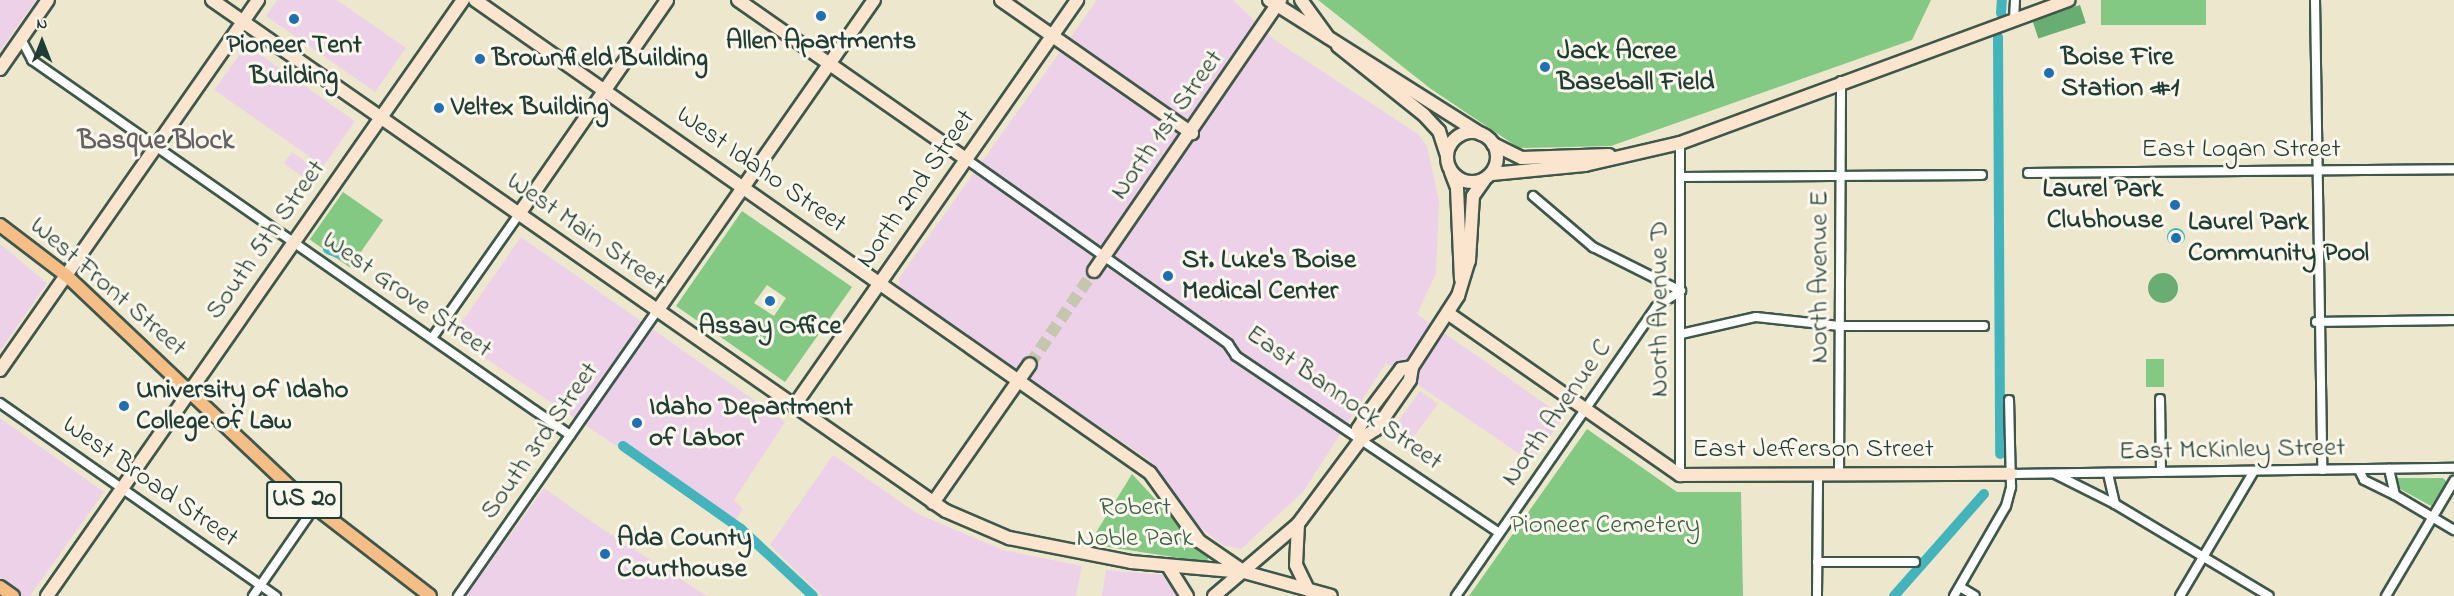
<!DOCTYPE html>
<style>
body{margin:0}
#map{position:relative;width:2454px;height:596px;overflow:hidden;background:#ede8cd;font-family:"Indie Flower",sans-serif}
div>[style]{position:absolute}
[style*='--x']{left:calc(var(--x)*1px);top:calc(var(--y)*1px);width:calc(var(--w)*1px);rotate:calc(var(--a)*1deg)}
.built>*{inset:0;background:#edd1e9;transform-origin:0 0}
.green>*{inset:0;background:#83c984;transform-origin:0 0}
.forest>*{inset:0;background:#6aad72;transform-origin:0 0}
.round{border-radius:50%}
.water>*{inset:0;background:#43b3bc}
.canal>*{height:10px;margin:-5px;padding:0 5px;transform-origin:5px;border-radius:5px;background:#43b3bc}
.secondary-tunnel>*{height:12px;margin-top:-6px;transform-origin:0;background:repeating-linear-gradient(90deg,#c4c6ae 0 12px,transparent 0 18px)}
.roads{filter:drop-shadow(2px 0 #3e574b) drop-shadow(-2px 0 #3e574b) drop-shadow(0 2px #3e574b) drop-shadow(0 -2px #3e574b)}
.street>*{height:8px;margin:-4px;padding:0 4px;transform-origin:4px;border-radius:4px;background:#fff}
.secondary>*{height:12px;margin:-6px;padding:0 6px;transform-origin:6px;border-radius:6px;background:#fbe5cf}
.secondary>.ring{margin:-6px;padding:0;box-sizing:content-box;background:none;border:12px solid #fbe5cf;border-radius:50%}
.primary>*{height:12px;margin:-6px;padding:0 6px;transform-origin:6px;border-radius:6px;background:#f6be87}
.dots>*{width:16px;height:16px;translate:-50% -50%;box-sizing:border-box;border:3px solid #fbf7ec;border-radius:50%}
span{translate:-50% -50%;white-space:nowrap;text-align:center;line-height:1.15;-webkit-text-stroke:6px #fbf7ec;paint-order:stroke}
.shield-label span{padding:2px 4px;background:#fbf7ec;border:2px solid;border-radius:4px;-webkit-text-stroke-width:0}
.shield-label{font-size:26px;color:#1f3d34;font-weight:700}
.poi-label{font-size:27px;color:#1f3d34;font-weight:700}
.left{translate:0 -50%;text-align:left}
.right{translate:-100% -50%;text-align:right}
.street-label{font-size:27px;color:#1f3d34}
.park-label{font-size:27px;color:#386048}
.neighbourhood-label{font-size:28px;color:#626164;font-weight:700}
.north{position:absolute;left:12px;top:12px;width:60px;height:60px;-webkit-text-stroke:4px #fbf7ec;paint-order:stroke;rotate:0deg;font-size:16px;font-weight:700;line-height:24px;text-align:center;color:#1f3d34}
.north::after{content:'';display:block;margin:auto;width:21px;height:27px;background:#1f3d34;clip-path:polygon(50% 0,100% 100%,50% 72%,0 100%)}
</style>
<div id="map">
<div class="built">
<i style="clip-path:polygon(0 0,36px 0,0 51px)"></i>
<i style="clip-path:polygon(277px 0,337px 0,406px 48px,375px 92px,266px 16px)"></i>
<i style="clip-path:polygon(1097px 0,1233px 0,1276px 41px,1418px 134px,1427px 146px,1439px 201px,1436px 273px,1417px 314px,1564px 417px,1531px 462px,1386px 363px,1303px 492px,1241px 549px,1223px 545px,1188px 518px,1149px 460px,900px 291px,899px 278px)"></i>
<i style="left:246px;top:45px;width:133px;height:55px;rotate:35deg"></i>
<i style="left:292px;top:152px;width:34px;height:14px;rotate:36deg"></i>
<i style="clip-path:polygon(521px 237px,785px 422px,734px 500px,743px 509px,733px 524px,452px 336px)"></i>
<i style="clip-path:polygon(0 244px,47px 283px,0 351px)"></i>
<i style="left:1420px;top:391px;width:22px;height:53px;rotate:36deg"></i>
<i style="clip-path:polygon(0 418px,104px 492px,30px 596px,0 596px)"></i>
<i style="clip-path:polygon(833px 455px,918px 514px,1003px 550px,1082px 566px,1076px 596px,822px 596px,770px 545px)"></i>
<i style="clip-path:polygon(544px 488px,598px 526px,707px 596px,466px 596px)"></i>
<i style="clip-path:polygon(1106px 570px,1162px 575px,1172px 580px,1178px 596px,1102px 596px)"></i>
</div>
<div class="green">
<i style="clip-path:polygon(1318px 0,1931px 0,1912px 40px,1611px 146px,1519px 148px,1431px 89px)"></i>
<i style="left:2101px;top:0;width:105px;height:25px"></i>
<i style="left:343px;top:192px;width:49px;height:58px;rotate:35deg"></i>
<i style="clip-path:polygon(evenodd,742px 211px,852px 287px,785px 382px,676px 306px,742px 211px,767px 285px,786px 298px,774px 316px,754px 303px,767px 285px)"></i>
<i style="left:2146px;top:359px;width:18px;height:28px"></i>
<i style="clip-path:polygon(1587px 429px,1677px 492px,1741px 492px,1743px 596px,1469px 596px)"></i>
<i style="clip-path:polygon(1132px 474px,1209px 557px,1206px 562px,1089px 544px)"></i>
<i style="clip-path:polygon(2396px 478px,2443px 478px,2447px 482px,2431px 506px,2393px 485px)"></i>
</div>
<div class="forest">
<i style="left:2080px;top:5px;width:19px;height:50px;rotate:72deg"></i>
<i class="round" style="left:2148px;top:273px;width:30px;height:30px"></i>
</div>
<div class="water">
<i class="round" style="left:2167px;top:228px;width:18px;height:18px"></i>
</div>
<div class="canal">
<i style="--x:2001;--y:13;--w:13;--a:-86"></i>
<i style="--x:1998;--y:37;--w:417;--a:89.7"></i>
<i style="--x:328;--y:249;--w:24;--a:22"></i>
<i style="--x:623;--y:446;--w:144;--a:35.1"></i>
<i style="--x:741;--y:529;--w:98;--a:42.9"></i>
<i style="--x:1894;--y:596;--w:136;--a:-48.6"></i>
</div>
<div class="secondary-tunnel">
<i style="--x:1030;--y:364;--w:113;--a:-55.5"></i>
</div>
<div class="roads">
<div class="street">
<i style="--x:2315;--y:0;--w:470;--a:89.1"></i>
<i style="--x:2014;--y:19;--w:19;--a:-87"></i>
<i style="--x:21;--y:39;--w:24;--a:62"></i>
<i style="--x:32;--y:60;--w:656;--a:34.88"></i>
<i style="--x:1680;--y:143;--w:332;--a:90"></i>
<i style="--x:966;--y:159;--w:321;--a:35.2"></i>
<i style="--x:1228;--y:344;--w:14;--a:56"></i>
<i style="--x:1236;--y:356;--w:317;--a:33.9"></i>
<i style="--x:2028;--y:173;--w:426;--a:-0.5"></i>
<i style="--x:1681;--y:177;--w:301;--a:-0.4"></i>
<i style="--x:1533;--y:196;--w:79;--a:40.4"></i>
<i style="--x:1593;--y:247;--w:98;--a:26.6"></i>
<i style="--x:2316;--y:322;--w:138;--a:-0.8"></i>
<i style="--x:1681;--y:334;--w:77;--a:-12.8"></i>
<i style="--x:1756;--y:317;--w:84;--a:6.1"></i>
<i style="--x:1840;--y:326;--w:144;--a:0"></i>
<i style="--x:432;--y:338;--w:151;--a:-54.9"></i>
<i style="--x:2160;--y:399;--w:73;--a:89.2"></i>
<i style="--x:0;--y:403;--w:337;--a:35"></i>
<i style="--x:2359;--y:470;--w:11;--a:63"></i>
<i style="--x:2364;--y:480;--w:34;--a:26"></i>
<i style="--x:2395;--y:495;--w:27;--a:-103"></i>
<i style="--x:1839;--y:474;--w:393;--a:-89.7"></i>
<i style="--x:2011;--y:474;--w:443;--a:-0.8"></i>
<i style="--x:2055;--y:474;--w:67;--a:26.6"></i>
<i style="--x:2115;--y:504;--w:32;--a:-103"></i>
<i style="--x:2395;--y:495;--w:69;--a:30.7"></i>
<i style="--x:2115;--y:504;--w:179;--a:30.9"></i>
<i style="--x:1817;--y:562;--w:98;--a:0"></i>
<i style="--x:1960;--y:587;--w:17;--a:31"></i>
<i style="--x:253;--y:596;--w:107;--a:-55.3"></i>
<i style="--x:458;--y:596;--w:348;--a:-55.1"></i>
<i style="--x:1456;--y:596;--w:351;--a:-55.3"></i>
<i style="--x:1656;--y:307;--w:30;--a:-33"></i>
<i style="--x:1817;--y:596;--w:122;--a:-89.5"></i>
<i style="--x:1954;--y:596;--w:104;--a:-60"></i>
<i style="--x:2006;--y:506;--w:20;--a:-75"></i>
<i style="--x:2011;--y:487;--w:87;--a:-91.3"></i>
<i style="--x:2180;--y:596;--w:145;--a:-59.4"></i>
<i style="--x:2386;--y:596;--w:134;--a:-59.4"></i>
</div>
<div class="secondary">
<i style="--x:212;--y:0;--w:894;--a:34.85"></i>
<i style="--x:946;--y:511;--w:69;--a:23.2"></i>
<i style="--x:1009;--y:538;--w:124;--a:11.1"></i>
<i style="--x:1131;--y:562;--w:113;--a:5.1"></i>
<i style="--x:1244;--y:572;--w:90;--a:15.4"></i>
<i style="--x:475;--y:0;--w:824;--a:35.02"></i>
<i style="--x:1150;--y:473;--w:84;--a:54.2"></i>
<i style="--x:1199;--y:541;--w:53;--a:34.3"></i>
<i style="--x:738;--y:0;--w:278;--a:34.9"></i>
<i style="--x:1001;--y:0;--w:233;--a:34.9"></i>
<i style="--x:1269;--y:0;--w:251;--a:32.3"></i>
<i style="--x:1301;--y:0;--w:46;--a:53.9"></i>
<i style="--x:1338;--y:46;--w:110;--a:38.7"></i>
<i style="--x:1424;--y:115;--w:22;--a:47"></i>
<i style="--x:1439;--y:131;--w:26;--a:72"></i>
<i style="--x:0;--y:69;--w:84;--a:-55.2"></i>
<i class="ring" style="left:1447px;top:132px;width:38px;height:38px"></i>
<i style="--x:1493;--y:144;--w:32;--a:26"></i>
<i style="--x:1522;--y:158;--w:87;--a:-2"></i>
<i style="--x:1451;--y:172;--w:17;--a:69"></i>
<i style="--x:1457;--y:188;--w:91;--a:87.5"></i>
<i style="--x:1492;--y:174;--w:93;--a:-5.5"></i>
<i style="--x:1585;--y:165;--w:98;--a:-13"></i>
<i style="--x:1680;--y:143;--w:414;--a:-20.2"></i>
<i style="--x:519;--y:214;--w:260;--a:-55.3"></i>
<i style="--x:1094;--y:271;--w:329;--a:-55.5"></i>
<i style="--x:657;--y:311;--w:379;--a:-55.1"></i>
<i style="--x:1449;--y:314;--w:282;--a:34.9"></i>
<i style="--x:1680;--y:475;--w:331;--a:-0.2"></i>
<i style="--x:1412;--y:367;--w:85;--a:-57.1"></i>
<i style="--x:1458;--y:296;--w:37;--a:-73"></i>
<i style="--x:1469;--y:261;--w:65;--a:-86.5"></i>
<i style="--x:1473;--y:196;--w:19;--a:-55"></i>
<i style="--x:1412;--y:367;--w:13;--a:99"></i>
<i style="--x:1410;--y:380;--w:60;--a:124.8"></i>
<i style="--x:1376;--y:429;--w:17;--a:147"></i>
<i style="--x:1362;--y:438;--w:10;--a:-114"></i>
<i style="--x:1358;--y:429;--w:19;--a:-58"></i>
<i style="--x:1368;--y:413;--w:55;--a:-53.1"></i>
<i style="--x:1401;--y:369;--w:11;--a:-10"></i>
<i style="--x:0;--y:370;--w:451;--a:-55.1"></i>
<i style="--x:794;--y:406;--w:495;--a:-55.1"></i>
<i style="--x:933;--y:503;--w:169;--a:-55.1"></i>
<i style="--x:1298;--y:524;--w:41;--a:92.8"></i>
<i style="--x:1296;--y:565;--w:28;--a:64"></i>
<i style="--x:1168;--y:566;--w:36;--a:58"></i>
<i style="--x:47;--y:596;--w:727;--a:-55.09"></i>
<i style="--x:1214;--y:596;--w:111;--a:-40.6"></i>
<i style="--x:1298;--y:524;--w:107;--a:-53.3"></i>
</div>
<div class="primary">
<i style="--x:0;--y:225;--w:84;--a:37.3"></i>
<i style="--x:67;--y:276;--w:311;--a:43.4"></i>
<i style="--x:293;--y:490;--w:173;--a:37.7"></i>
<i style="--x:0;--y:587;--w:16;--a:35"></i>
</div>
</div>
<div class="dots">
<i style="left:821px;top:16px;background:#1f6fb2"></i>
<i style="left:294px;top:19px;background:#1f6fb2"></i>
<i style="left:480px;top:59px;background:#1f6fb2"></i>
<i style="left:1545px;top:67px;background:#1f6fb2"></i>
<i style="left:2049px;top:73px;background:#1f6fb2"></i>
<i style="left:439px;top:108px;background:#1f6fb2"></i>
<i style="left:2175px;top:205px;background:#1f6fb2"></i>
<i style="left:2176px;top:238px;background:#1f6fb2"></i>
<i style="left:1168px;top:276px;background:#1f6fb2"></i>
<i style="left:770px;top:301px;background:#1f6fb2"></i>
<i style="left:124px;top:406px;background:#1f6fb2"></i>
<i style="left:637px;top:423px;background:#1f6fb2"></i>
<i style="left:605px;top:554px;background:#1f6fb2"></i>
</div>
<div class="shield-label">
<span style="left:304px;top:500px">US 20</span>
</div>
<div class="poi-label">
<span style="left:821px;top:42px">Allen Apartments</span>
<span style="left:294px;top:61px">Pioneer Tent<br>Building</span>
<span class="left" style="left:1557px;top:67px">Jack Acree<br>Baseball Field</span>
<span class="left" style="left:2061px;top:73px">Boise Fire<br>Station #1</span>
<span class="left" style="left:492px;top:59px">Brownfield Building</span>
<span class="left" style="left:451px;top:108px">Veltex Building</span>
<span class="right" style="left:2163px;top:205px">Laurel Park<br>Clubhouse</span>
<span class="left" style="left:2188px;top:238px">Laurel Park<br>Community Pool</span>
<span class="left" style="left:1182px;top:276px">St. Luke's Boise<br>Medical Center</span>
<span style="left:770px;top:327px">Assay Office</span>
<span class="left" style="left:136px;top:406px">University of Idaho<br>College of Law</span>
<span class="left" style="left:649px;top:423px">Idaho Department<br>of Labor</span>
<span class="left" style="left:617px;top:554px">Ada County<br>Courthouse</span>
</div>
<div class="street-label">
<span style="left:1167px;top:125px;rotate:-55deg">North 1st Street</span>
<span style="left:2241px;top:150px">East Logan Street</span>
<span style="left:761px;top:170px;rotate:35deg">West Idaho Street</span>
<span style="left:916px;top:189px;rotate:-55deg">North 2nd Street</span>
<span style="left:586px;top:232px;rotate:35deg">West Main Street</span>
<span style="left:266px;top:240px;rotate:-55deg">South 5th Street</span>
<span style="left:1820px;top:277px;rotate:-90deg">North Avenue E</span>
<span style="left:108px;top:287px;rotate:41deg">West Front Street</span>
<span style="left:407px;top:295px;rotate:35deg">West Grove Street</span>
<span style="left:1660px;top:309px;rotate:-90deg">North Avenue D</span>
<span style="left:1344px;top:398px;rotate:35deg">East Bannock Street</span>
<span style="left:1557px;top:413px;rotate:-55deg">North Avenue C</span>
<span style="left:540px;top:441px;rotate:-55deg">South 3rd Street</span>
<span style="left:1813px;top:450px">East Jefferson Street</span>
<span style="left:2232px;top:450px;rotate:-1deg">East McKinley Street</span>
<span style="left:150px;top:482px;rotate:35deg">West Broad Street</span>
</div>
<div class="park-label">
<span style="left:1135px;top:523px">Robert<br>Noble Park</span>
<span style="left:1605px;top:526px">Pioneer Cemetery</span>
</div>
<div class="neighbourhood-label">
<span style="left:156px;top:142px">Basque Block</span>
</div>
<div class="north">N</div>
</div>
